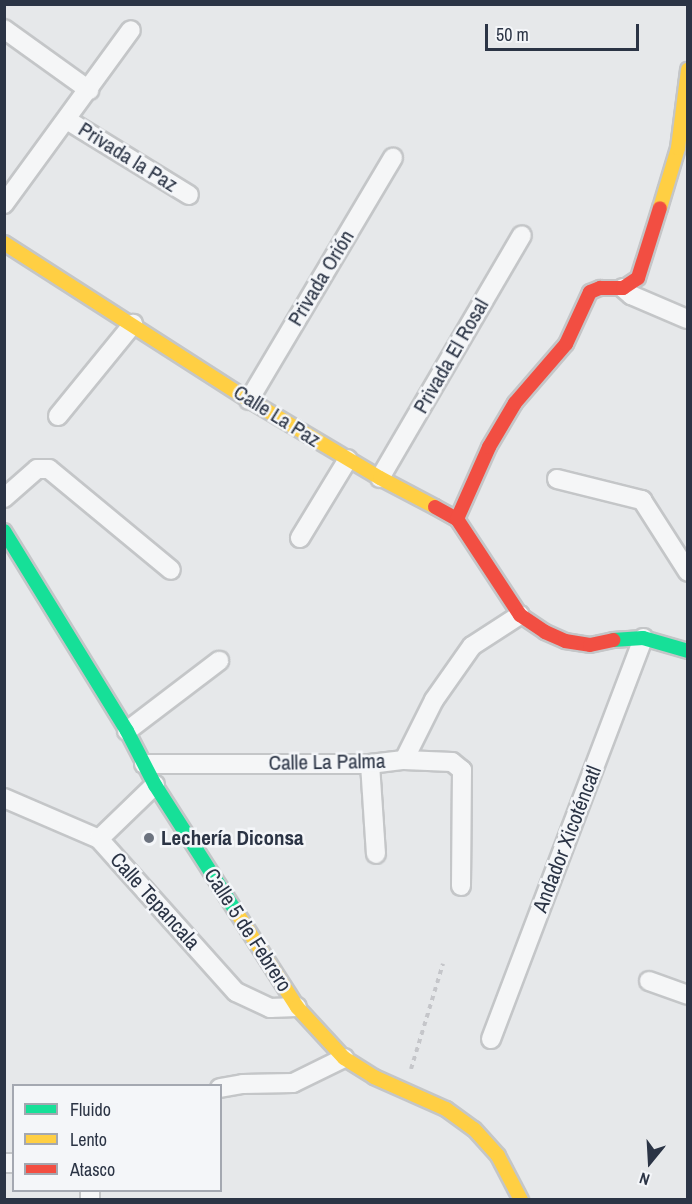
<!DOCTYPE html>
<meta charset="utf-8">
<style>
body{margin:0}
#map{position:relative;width:692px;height:1204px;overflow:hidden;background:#e6e8ea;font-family:"Archivo Narrow",sans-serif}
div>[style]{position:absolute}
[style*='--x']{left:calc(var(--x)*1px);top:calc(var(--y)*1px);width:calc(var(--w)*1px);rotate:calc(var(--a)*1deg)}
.path>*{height:4px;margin-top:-2px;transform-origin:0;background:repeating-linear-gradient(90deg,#c5c6ca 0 4.5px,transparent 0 9px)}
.roads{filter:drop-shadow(2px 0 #c4c6c8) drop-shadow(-2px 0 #c4c6c8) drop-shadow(0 2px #c4c6c8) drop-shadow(0 -2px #c4c6c8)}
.street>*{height:18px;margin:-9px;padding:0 9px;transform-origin:9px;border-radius:9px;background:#f5f6f7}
.fast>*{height:14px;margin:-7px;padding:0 7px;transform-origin:7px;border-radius:7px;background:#16e098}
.slow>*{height:14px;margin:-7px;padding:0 7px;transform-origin:7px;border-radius:7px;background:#ffcf43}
.jam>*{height:14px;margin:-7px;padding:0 7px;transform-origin:7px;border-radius:7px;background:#f24e42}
.dots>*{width:16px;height:16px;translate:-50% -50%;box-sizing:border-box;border:3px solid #f4f6f9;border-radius:50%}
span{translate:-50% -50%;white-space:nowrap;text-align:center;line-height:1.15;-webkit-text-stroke:5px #f4f6f9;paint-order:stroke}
.street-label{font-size:21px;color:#2b3445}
.poi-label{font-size:21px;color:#2b3445;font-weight:700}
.left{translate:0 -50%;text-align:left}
.frame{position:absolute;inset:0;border:6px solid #2b3445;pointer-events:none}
.legend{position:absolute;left:12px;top:1084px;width:210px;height:108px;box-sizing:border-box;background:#f4f6f9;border:2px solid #a4a8b1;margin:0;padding:8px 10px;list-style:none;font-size:18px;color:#2b3445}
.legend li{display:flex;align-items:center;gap:12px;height:30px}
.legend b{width:30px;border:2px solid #a4a8b1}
.north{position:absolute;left:620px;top:1132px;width:60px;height:60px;-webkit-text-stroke:4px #f4f6f9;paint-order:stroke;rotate:198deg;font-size:16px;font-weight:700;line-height:24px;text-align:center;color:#2b3445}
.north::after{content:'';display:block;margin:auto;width:21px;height:27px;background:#2b3445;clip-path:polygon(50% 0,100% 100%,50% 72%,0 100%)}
.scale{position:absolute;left:485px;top:24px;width:154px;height:27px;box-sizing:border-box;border:3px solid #2b3445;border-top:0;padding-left:8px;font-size:18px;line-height:21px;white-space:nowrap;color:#2b3445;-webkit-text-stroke:4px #f4f6f9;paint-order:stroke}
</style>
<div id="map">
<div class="path">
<i style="--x:411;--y:1069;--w:110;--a:-73.1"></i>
</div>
<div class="roads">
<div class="street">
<i style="--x:4;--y:29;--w:105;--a:35.7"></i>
<i style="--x:67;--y:120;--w:143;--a:31.6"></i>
<i style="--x:4;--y:204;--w:215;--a:-53.9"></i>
<i style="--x:623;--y:288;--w:11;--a:41"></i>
<i style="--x:631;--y:295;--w:61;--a:23.2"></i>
<i style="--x:249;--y:400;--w:282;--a:-59.3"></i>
<i style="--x:58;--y:416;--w:119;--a:-50.8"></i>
<i style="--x:380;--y:478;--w:281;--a:-59.7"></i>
<i style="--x:557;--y:479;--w:88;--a:13.9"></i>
<i style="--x:642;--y:500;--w:85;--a:57.4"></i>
<i style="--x:4;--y:498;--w:44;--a:-41.3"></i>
<i style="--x:37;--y:469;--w:12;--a:0"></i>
<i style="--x:49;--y:469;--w:158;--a:39.6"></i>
<i style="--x:300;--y:538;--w:92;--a:-58.7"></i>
<i style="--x:127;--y:731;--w:116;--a:-37.3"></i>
<i style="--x:404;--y:760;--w:48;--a:2.4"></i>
<i style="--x:452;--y:762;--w:13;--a:39"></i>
<i style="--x:462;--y:770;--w:116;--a:90.5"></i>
<i style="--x:144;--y:764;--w:226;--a:0"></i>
<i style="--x:370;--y:764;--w:34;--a:-7"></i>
<i style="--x:404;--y:760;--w:67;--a:-63.4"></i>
<i style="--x:434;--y:700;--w:66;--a:-54.9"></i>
<i style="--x:472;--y:646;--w:57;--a:-32.9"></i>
<i style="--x:370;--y:764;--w:90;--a:86.2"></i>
<i style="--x:4;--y:798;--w:103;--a:23.3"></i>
<i style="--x:99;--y:839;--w:205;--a:48.2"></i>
<i style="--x:236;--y:992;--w:38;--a:25"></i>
<i style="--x:270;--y:1008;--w:27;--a:-2"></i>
<i style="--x:99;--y:839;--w:78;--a:-44"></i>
<i style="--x:649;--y:981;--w:41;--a:19.7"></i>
<i style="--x:491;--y:1039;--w:429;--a:-69.2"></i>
<i style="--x:220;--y:1088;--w:23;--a:-10"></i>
<i style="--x:243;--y:1084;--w:50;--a:-1.1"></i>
<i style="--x:293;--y:1083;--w:57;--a:-26.1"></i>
<i style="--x:4;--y:1163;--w:10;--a:0"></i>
<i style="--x:90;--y:1190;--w:10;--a:90"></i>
</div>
<div class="fast">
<i style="--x:4;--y:531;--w:235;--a:58.4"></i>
<i style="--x:127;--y:731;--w:61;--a:62.6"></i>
<i style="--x:155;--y:785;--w:152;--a:57.4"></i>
<i style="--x:613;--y:640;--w:30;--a:-4"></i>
<i style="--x:643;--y:638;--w:47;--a:16.1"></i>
</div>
<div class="slow">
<i style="--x:660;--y:208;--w:63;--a:-73.3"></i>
<i style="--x:678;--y:148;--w:79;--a:-82.7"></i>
<i style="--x:4;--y:243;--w:291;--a:32.7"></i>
<i style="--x:249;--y:400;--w:152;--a:30.8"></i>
<i style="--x:380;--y:478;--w:62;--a:27.8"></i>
<i style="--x:237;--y:913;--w:112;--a:57.4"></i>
<i style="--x:297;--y:1007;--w:69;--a:47.3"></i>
<i style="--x:344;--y:1058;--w:36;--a:32"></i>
<i style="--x:374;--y:1077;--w:79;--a:24"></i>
<i style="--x:446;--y:1109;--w:34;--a:36"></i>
<i style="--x:474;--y:1129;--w:36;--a:48"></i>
<i style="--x:498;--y:1156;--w:50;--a:62.4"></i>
</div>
<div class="jam">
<i style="--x:435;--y:507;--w:25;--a:29"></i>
<i style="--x:457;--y:519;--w:115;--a:56.7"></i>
<i style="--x:520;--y:615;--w:30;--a:34"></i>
<i style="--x:545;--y:632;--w:22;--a:24"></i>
<i style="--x:565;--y:641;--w:25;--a:9"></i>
<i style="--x:590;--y:645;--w:24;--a:-12"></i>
<i style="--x:457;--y:519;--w:79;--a:-66"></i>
<i style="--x:489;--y:447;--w:51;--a:-59.4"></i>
<i style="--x:515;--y:403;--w:78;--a:-49.2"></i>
<i style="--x:566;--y:344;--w:57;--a:-65.2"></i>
<i style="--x:590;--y:292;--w:11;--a:-22"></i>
<i style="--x:600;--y:288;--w:23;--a:0"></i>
<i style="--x:623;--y:288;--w:18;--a:-34"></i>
<i style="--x:638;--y:278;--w:73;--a:-72.6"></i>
</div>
</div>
<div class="dots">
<i style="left:149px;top:838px;background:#6c737f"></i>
</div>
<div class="street-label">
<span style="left:128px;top:157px;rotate:32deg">Privada la Paz</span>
<span style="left:321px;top:278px;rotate:-59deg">Privada Orión</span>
<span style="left:451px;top:356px;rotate:-60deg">Privada El Rosal</span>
<span style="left:277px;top:416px;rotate:32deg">Calle La Paz</span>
<span style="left:327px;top:762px;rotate:-1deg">Calle La Palma</span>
<span style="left:567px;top:839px;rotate:-69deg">Andador Xicoténcatl</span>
<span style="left:155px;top:901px;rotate:48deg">Calle Tepancala</span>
<span style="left:248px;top:930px;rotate:57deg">Calle 5 de Febrero</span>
</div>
<div class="poi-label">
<span class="left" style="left:161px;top:838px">Lechería Diconsa</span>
</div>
<div class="frame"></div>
<ul class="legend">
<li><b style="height:8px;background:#16e098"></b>Fluido</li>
<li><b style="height:8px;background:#ffcf43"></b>Lento</li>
<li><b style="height:8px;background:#f24e42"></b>Atasco</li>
</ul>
<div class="north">N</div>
<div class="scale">50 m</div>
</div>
